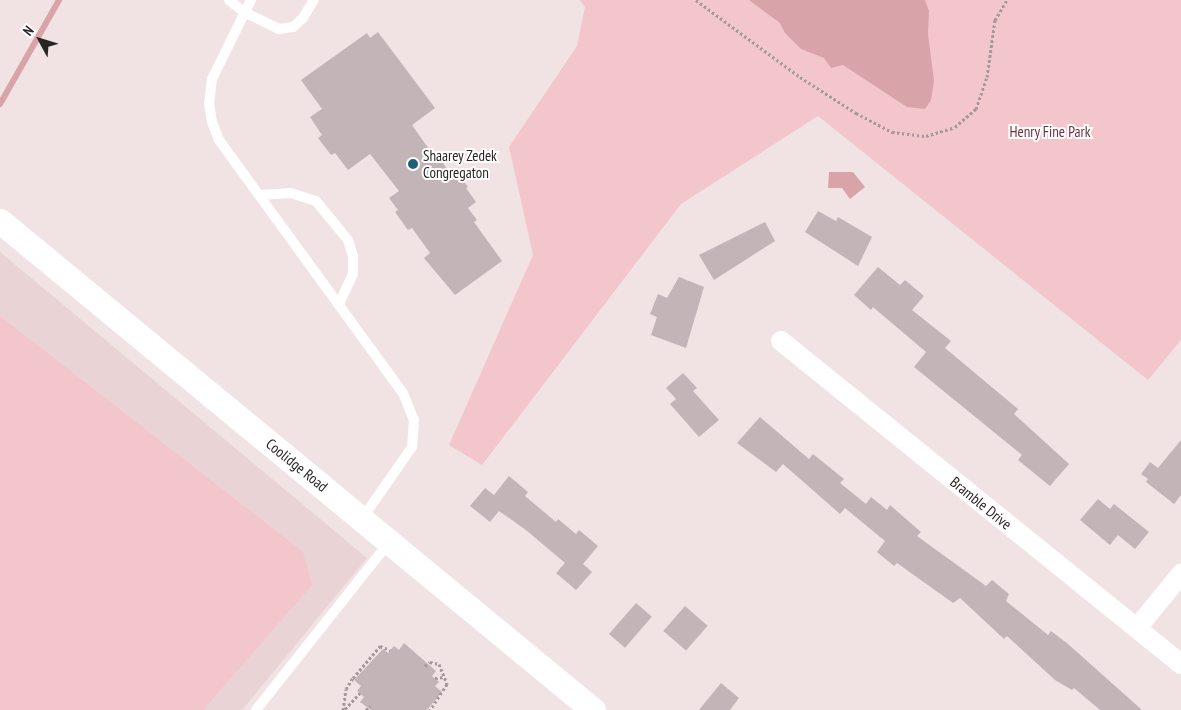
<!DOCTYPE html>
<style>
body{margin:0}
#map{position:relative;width:1181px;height:710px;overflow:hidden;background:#f1e2e4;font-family:"PT Sans Narrow",sans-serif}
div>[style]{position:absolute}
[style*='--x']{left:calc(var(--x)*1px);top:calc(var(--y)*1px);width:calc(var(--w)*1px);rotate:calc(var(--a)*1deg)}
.built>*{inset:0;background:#ead3d5}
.green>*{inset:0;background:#f2c6cb}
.water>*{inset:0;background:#d9a3aa}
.stream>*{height:6px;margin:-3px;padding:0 3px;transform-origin:3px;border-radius:3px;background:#d9a3aa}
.building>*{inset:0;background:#c3b5b7;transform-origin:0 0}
.path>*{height:3px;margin-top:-1.5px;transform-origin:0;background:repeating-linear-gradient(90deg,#a4989a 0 2.5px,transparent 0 5px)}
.service>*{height:10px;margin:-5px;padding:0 5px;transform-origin:5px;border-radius:5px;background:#fff}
.minor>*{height:20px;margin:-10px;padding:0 10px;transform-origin:10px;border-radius:10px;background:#fff}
.tertiary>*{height:25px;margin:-12.5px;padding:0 12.5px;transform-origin:12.5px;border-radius:12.5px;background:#fff}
.dots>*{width:14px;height:14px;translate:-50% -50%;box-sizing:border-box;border:2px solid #fff;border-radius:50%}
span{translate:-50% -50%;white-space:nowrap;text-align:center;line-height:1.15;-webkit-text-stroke:4px #fff;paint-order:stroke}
.park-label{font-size:15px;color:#722f3c}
.poi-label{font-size:15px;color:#2a2525}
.left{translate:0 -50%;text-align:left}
.street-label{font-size:15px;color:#2a2525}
.north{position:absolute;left:15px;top:15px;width:50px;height:50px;-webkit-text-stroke:4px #fff;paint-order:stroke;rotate:309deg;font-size:14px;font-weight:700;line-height:20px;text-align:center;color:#2a2525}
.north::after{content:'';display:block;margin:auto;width:18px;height:22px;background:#2a2525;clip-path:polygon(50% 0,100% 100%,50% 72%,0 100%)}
</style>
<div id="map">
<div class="built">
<i style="clip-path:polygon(0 252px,367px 558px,242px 710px,0 710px)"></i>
</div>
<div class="green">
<i style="clip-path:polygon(580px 0,1181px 0,1181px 340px,1148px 380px,818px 116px,681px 204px,482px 465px,449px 445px,533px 255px,509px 147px,577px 46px,585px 7px)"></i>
<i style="clip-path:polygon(0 316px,303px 552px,312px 585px,203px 710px,0 710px)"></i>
</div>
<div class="water">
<i style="clip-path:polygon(749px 0,925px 0,929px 11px,928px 34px,934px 81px,931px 100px,925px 109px,907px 107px,843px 65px,831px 68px,824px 58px,801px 49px,785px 33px,780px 23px)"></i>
<i style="clip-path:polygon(829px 172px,853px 172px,865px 187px,850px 199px,842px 188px,828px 188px)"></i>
</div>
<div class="stream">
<i style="--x:0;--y:104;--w:120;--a:-60.4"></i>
</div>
<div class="building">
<i style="clip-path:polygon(378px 32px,435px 108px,412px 125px,438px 162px,441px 160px,449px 172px,455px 168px,468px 187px,466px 188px,476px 202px,468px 208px,477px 220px,474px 222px,502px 261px,455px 295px,424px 258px,430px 253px,412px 228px,408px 230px,395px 212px,398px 210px,389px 198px,399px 191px,370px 154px,348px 170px,335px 153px,331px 155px,318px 138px,322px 135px,310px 117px,322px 109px,301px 80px,367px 33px,370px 38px)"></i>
<i style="clip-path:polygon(818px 211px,836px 221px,838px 217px,872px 237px,858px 266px,805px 232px)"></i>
<i style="clip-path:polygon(765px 222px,775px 241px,714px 280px,699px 255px)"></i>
<i style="clip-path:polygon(878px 267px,900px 285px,905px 280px,924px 296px,912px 310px,951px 341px,945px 348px,1018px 409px,1014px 414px,1069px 464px,1050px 486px,1018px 460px,1022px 455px,914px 367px,926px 352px,873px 307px,871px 310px,854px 295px)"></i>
<i style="clip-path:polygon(679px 277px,704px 287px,686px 348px,651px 335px,657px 317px,650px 314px,658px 294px,667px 298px)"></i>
<i style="clip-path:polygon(683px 373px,697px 388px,693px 391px,719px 420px,699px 437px,670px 404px,676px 399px,666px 388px)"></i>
<i style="clip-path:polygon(760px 417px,809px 459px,813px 454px,844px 479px,840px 483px,866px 504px,871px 497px,887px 510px,890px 505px,921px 532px,917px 536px,986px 586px,992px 580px,1009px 594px,1006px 601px,1048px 635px,1051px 631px,1068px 644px,1142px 710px,1100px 710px,1074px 688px,1072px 690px,1055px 680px,1007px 636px,1004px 639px,960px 598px,953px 603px,897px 563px,894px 566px,877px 552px,885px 541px,845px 508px,840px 514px,783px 464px,776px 472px,737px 443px)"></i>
<i style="clip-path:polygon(1181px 440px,1181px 495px,1174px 504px,1146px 482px,1148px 479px,1141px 474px,1150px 462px,1158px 468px)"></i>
<i style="clip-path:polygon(509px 476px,528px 492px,525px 496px,556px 522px,558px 519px,576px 534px,579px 530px,598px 546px,583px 564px,592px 572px,576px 590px,556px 573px,565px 563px,526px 530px,499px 511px,490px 522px,470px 506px,485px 488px,494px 495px)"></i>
<i style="clip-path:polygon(1098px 499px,1110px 509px,1114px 504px,1149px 532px,1135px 549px,1118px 535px,1110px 545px,1080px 520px)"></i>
<i style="left:636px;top:603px;width:21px;height:41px;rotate:41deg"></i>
<i style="left:685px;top:606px;width:30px;height:33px;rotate:41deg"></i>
<i style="clip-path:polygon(404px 643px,436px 671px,432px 676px,439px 682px,435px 686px,442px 692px,427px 710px,371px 710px,360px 702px,364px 697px,357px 691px,361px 686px,354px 680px,383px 649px,388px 653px,394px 646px,399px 650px)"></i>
<i style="clip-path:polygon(721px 683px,739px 698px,730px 710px,699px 710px)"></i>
</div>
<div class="path">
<i style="--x:696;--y:0;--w:129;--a:36.5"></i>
<i style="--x:800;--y:77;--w:67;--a:32.7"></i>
<i style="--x:856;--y:113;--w:41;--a:27.8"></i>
<i style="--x:892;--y:132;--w:34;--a:7"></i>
<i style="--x:926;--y:136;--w:30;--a:-17"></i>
<i style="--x:955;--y:127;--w:28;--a:-41"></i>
<i style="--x:976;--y:109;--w:34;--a:-71"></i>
<i style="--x:987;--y:77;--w:58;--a:-82"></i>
<i style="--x:995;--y:20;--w:23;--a:-59"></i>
<i style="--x:425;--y:666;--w:6;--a:-39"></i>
<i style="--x:430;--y:662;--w:9;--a:13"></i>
<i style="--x:439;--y:664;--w:22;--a:68"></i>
<i style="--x:447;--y:684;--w:31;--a:123"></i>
<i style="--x:435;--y:678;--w:9;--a:-6"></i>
<i style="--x:345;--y:709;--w:22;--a:-47"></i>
<i style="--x:343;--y:710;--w:21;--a:-82"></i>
<i style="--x:346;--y:689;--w:13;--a:-58"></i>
<i style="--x:353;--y:678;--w:42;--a:-49.8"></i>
<i style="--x:380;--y:646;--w:11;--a:22"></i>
<i style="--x:366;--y:710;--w:6;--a:-45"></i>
</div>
<div class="service">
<i style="--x:229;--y:0;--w:19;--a:39"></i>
<i style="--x:244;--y:12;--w:39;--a:26"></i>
<i style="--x:279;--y:29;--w:14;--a:-8"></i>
<i style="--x:293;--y:27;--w:13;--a:-42"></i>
<i style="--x:303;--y:18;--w:21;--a:-59"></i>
<i style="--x:251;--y:0;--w:88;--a:116.3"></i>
<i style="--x:212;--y:79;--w:24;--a:97"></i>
<i style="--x:209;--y:103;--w:19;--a:81"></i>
<i style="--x:212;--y:122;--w:19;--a:69"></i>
<i style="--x:219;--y:140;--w:313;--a:54"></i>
<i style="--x:403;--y:393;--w:29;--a:68"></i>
<i style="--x:414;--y:420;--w:27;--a:94"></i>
<i style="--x:412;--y:447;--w:88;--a:124.8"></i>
<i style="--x:261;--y:195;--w:30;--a:-4"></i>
<i style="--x:291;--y:193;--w:26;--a:18"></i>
<i style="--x:316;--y:201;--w:50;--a:50.6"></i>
<i style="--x:348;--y:240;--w:17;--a:73"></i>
<i style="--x:353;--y:256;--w:18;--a:90"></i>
<i style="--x:353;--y:274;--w:33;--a:115"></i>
<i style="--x:256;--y:710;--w:214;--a:-51.6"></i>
</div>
<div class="minor">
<i style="--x:781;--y:341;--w:514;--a:38.92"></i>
<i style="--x:1137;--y:628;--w:70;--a:-50.8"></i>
</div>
<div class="tertiary">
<i style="--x:0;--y:221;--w:769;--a:39.51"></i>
</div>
<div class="dots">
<i style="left:413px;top:164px;background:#1e6174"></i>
</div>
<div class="park-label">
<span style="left:1050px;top:132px">Henry Fine Park</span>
</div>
<div class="poi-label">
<span class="left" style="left:423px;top:164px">Shaarey Zedek<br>Congregaton</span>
</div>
<div class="street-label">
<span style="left:297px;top:465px;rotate:39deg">Coolidge Road</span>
<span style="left:981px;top:503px;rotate:39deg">Bramble Drive</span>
</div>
<div class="north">N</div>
</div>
